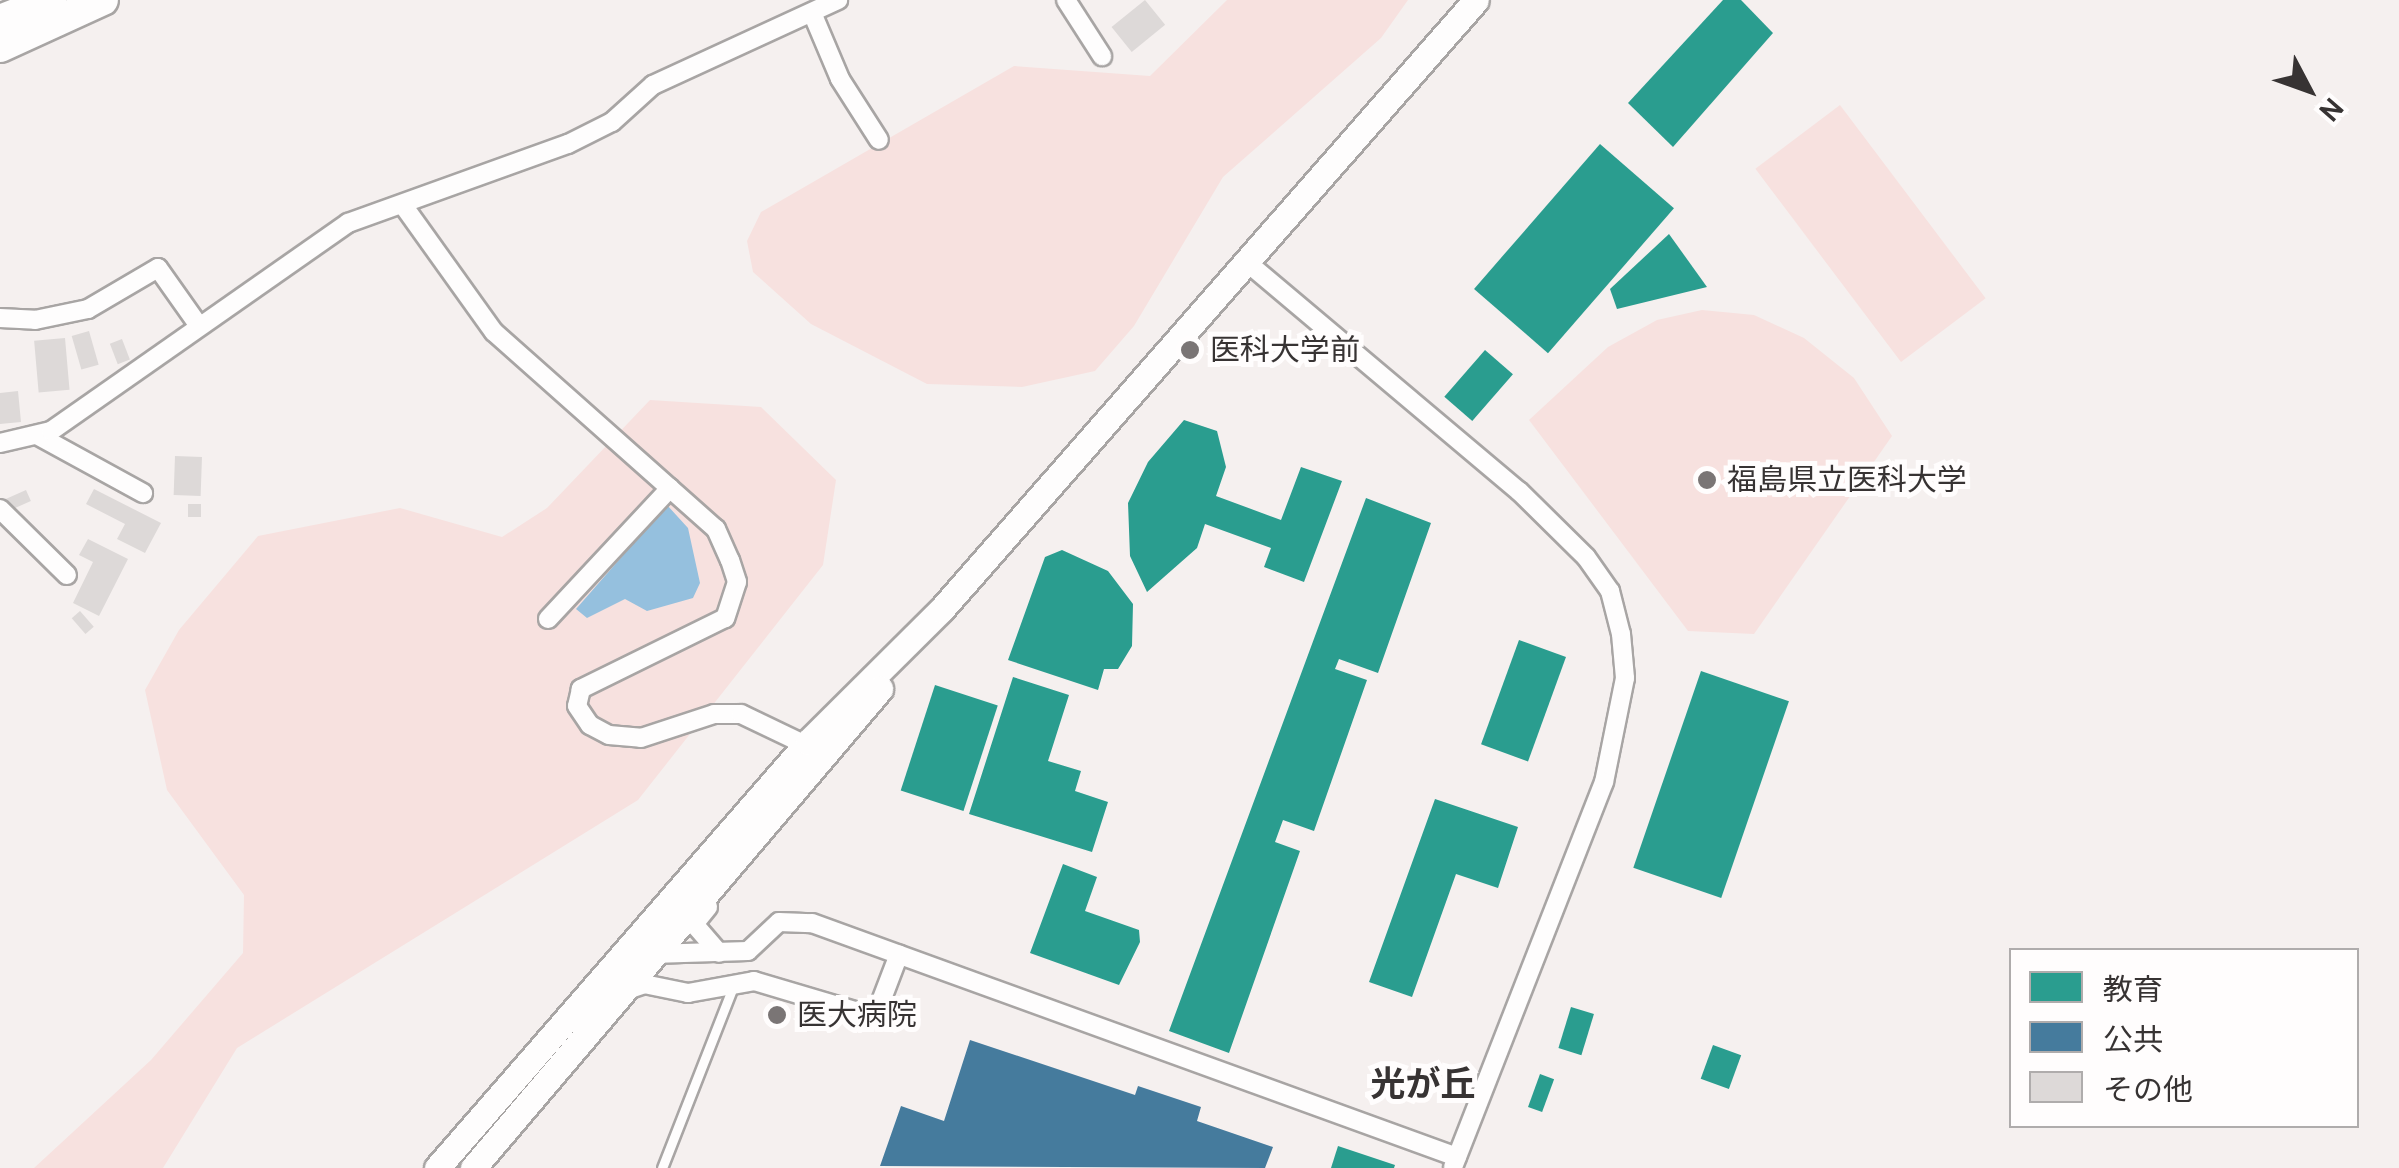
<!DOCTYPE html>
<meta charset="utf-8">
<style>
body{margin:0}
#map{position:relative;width:2399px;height:1168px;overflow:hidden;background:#f5f0ef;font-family:Cabin,"Noto Sans JP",sans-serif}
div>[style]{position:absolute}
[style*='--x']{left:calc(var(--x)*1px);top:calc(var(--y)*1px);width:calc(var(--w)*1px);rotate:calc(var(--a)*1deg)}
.green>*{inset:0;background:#f7e1df;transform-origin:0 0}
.water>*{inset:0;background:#95c0de}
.schools>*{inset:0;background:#2a9d8f;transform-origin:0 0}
.public>*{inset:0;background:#457b9d}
.building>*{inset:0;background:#ddd9d8;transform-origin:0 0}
.roads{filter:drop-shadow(2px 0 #a8a5a4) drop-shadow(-2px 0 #a8a5a4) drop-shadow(0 2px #a8a5a4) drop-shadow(0 -2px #a8a5a4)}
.lane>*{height:9px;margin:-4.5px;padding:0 4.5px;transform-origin:4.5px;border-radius:4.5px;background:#fefdfd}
.street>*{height:18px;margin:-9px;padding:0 9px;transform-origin:9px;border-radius:9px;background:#fefdfd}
.secondary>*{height:25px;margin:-12.5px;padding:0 12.5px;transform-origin:12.5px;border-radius:12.5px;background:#fefdfd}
.highway>*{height:30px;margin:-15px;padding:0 15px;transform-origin:15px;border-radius:15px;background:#fefdfd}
.dots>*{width:28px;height:28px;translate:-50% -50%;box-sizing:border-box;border:5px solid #fffdfd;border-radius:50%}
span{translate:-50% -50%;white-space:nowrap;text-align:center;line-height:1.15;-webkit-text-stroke:10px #fffdfd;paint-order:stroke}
.poi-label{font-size:30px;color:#373333}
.left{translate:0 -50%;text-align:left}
.quarter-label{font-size:35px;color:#373333;font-weight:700}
.legend{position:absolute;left:2009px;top:948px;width:350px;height:180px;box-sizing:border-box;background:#fffdfd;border:2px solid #afacac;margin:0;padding:12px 18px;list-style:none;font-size:30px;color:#373333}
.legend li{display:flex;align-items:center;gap:20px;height:50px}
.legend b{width:50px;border:2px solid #afacac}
.north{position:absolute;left:2259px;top:40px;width:100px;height:100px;-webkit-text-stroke:8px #fffdfd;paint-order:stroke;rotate:131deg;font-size:28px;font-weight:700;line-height:40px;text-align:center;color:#373333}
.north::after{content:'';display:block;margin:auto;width:35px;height:45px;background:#373333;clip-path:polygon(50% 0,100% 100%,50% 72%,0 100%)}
</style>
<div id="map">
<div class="green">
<i style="clip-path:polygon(1227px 0,1408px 0,1381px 38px,1223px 177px,1134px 326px,1095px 371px,1022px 387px,927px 384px,811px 324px,753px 272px,747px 241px,761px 212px,1014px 66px,1150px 76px)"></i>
<i style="left:1840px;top:105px;width:242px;height:106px;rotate:53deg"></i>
<i style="clip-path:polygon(1702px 310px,1754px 315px,1804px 338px,1854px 378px,1892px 436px,1754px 634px,1688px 631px,1529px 420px,1608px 347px,1657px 320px)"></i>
<i style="clip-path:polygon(650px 400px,761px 407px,836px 480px,823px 565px,638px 800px,237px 1048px,163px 1168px,34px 1168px,151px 1060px,243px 953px,244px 895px,167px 790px,145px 690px,179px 630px,258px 536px,400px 508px,502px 537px,547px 508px)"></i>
</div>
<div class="water">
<i style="clip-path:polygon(667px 505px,688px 528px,700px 583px,693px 598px,647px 611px,625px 599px,587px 618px,576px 609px)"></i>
</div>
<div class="schools">
<i style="clip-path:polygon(1723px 0,1741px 0,1773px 33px,1673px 147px,1628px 103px)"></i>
<i style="left:1600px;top:144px;width:98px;height:192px;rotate:41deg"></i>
<i style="clip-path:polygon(1669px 234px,1707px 287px,1617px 309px,1610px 289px)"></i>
<i style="left:1485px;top:350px;width:37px;height:62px;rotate:41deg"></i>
<i style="clip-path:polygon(1184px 420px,1217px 431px,1226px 467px,1216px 496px,1281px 520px,1301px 467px,1342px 481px,1304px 582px,1264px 567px,1271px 548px,1205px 524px,1197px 548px,1147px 592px,1130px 556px,1128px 503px,1148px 462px)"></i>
<i style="clip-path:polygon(1366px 498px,1431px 523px,1378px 673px,1339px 659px,1335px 669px,1367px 680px,1314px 831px,1283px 820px,1275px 842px,1300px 851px,1229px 1053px,1169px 1031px)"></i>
<i style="clip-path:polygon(1062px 550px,1108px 571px,1133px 604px,1132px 646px,1118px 669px,1104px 669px,1098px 690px,1008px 660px,1045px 557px)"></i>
<i style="left:1519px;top:640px;width:50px;height:111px;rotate:20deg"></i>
<i style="left:1701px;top:671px;width:93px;height:208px;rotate:19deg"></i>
<i style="clip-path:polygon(1013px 677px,1069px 695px,1048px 761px,1081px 771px,1075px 791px,1108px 802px,1092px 852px,969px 814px)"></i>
<i style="left:935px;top:685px;width:66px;height:111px;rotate:18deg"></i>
<i style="clip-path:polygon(1435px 799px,1518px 827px,1498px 888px,1456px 874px,1412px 997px,1369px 982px)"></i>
<i style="clip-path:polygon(1063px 864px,1097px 877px,1085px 911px,1139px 930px,1140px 942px,1119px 985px,1030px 953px)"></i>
<i style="left:1571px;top:1007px;width:24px;height:43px;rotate:17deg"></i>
<i style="left:1713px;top:1045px;width:30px;height:36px;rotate:20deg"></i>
<i style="left:1540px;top:1074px;width:15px;height:35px;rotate:20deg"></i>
<i style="clip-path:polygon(1338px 1146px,1395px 1165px,1394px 1168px,1331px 1168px)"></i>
</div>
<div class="public">
<i style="clip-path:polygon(970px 1040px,1135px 1095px,1138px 1086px,1201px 1107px,1197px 1121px,1273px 1147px,1265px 1168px,880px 1166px,901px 1106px,944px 1121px)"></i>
</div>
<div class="building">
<i style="left:1145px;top:0;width:32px;height:43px;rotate:51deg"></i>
<i style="left:89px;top:331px;width:35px;height:18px;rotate:74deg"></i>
<i style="left:65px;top:338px;width:52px;height:31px;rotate:85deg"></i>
<i style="left:122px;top:339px;width:22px;height:13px;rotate:69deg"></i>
<i style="clip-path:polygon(18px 391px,21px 422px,0 424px,0 393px)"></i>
<i style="left:175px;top:456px;width:27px;height:39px;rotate:2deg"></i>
<i style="clip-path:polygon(94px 489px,161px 523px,145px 553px,117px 539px,125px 524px,86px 504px)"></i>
<i style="left:26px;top:490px;width:12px;height:24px;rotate:66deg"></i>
<i style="left:188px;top:504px;width:13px;height:13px"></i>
<i style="clip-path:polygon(88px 539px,128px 559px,99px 616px,73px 603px,93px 562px,79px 555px)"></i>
<i style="left:80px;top:611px;width:21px;height:11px;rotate:49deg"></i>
</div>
<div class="roads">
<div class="lane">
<i style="--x:662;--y:1168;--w:198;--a:-68.6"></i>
</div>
<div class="street">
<i style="--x:1066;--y:0;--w:67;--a:57.3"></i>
<i style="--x:813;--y:15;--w:69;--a:67.1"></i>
<i style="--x:840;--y:79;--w:72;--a:57.4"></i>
<i style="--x:403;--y:205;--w:156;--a:54.4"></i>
<i style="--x:494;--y:332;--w:297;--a:41.6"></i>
<i style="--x:716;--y:529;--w:34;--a:66"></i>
<i style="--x:730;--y:560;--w:23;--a:72"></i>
<i style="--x:737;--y:582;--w:38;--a:108"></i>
<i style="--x:725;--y:618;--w:161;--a:153.8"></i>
<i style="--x:581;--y:689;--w:17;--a:103"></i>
<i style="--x:577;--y:706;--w:23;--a:56"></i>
<i style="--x:590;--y:725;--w:21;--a:28"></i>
<i style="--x:609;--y:735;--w:32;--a:5"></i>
<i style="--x:641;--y:738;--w:77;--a:-18.2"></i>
<i style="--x:714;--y:714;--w:27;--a:0"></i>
<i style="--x:741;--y:714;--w:83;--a:25.6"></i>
<i style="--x:1249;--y:264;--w:353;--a:40.1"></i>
<i style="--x:1519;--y:491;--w:94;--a:44.6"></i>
<i style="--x:1586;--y:557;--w:42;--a:54.8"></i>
<i style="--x:1610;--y:591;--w:44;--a:75.7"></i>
<i style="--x:1621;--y:634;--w:44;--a:84.8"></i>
<i style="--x:1625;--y:678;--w:106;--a:101.4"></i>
<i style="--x:1604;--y:782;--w:414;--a:111.4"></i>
<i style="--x:0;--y:318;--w:35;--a:3"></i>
<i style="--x:35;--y:320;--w:54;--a:-11.7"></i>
<i style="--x:88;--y:309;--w:81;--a:-30.4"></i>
<i style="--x:158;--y:268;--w:71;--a:54.7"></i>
<i style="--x:37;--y:435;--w:121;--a:28.7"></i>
<i style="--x:0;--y:443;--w:52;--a:-13.2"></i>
<i style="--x:51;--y:431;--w:363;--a:-35"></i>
<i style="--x:348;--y:223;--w:234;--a:-19.8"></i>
<i style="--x:568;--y:144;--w:49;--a:-26.6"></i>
<i style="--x:612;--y:122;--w:55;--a:-42.1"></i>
<i style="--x:653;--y:85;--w:204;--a:-24.7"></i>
<i style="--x:0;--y:509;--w:94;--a:44.6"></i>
<i style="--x:548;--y:619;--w:179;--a:-47"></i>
<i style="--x:708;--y:907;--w:22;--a:129"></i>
<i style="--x:694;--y:924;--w:38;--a:49"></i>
<i style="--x:652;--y:954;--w:96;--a:-1.8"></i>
<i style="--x:748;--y:951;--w:42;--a:-43.1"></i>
<i style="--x:779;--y:922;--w:33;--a:2"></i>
<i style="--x:812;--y:923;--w:686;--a:19.94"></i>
<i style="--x:627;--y:990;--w:18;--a:-19"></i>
<i style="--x:644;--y:984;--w:45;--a:11.6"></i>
<i style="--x:688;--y:993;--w:67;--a:-10.3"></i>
<i style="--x:754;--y:981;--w:126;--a:16.6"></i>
<i style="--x:875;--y:1017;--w:67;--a:-69.1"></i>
</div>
<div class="secondary">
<i style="--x:437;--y:1168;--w:565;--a:-48.95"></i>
<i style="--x:808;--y:742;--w:187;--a:-44.8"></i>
<i style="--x:941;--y:610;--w:811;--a:-48.75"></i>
<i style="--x:473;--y:1168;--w:629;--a:-49.65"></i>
</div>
<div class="highway">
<i style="--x:0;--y:20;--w:55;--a:-21.4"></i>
<i style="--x:0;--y:47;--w:113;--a:-24.5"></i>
</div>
</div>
<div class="dots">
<i style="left:1190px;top:350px;background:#7a7575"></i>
<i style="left:1707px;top:480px;background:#7a7575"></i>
<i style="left:777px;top:1015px;background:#7a7575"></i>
</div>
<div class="poi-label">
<span class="left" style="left:1210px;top:350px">医科大学前</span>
<span class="left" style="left:1727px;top:480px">福島県立医科大学</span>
<span class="left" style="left:797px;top:1015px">医大病院</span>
</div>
<div class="quarter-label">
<span style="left:1423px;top:1084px">光が丘</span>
</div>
<ul class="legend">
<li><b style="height:28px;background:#2a9d8f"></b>教育</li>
<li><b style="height:28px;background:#457b9d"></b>公共</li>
<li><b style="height:28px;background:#ddd9d8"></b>その他</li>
</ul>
<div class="north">N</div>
</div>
